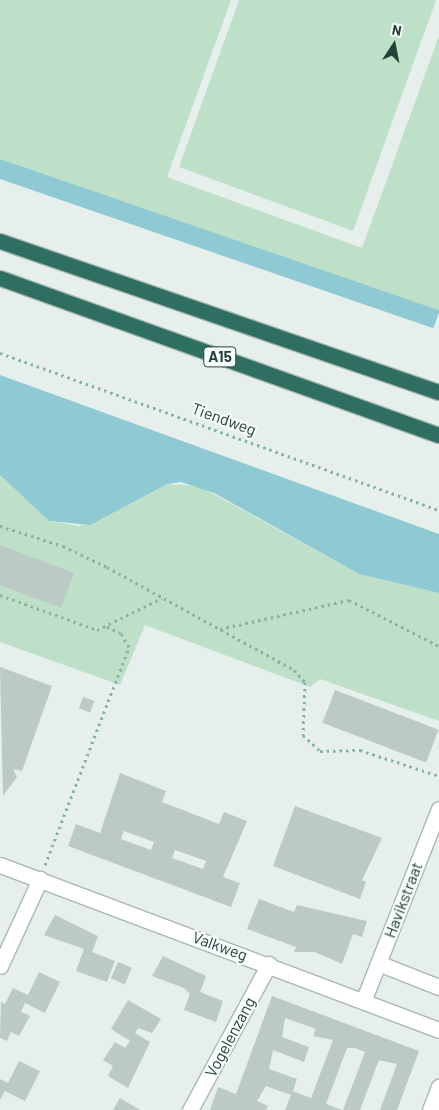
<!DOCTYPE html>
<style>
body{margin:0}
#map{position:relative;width:439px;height:1110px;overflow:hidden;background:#e6efeb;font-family:Barlow,sans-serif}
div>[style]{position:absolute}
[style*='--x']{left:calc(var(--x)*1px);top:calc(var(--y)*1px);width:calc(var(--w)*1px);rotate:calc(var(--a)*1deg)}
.green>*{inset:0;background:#bfe0c8}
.water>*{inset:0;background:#8ec9d4;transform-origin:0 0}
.building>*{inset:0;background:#bbcac4;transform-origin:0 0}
.path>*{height:3px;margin-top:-1.5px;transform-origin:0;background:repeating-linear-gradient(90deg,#86b3a5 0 2.5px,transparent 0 6.5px)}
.roads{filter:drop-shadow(1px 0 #a8b8b2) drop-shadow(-1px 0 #a8b8b2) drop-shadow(0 1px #a8b8b2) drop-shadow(0 -1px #a8b8b2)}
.street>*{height:15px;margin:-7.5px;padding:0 7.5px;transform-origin:7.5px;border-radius:7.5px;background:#fff}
.highway>*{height:15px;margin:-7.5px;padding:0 7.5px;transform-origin:7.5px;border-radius:7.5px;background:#2f6f62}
span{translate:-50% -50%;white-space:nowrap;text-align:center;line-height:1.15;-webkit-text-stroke:4.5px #f7fbf9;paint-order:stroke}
.shield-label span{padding:1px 4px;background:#f7fbf9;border:1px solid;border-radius:4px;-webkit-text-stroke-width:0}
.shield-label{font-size:15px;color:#24423a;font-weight:700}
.street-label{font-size:16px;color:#24423a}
.north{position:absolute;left:369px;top:20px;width:50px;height:50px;-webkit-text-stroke:4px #f7fbf9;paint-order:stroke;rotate:11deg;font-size:14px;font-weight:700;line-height:20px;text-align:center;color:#24423a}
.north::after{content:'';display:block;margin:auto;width:18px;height:22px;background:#24423a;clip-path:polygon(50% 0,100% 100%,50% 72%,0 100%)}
</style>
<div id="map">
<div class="green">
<i style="clip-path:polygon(0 0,231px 0,167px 177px,362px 248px,439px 36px,439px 313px,0 159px)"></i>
<i style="clip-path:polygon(239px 0,436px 0,353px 231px,179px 167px)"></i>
<i style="clip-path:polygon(0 475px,49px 521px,79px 526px,167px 484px,199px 486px,359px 574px,439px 593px,439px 721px,320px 679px,310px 687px,145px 625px,120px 685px,0 642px)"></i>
</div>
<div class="water">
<i style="left:0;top:159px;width:465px;height:19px;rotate:19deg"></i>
<i style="clip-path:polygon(0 375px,439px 534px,439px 593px,359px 574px,214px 493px,181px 482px,167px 484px,90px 525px,49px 521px,0 475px)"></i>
</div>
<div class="building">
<i style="clip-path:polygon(0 545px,74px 573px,61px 608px,0 585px)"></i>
<i style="clip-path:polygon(0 667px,52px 686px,22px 771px,13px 769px,17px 777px,3px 796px)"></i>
<i style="left:335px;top:690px;width:111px;height:35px;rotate:21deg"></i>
<i style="left:83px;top:697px;width:12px;height:12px;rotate:20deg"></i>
<i style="clip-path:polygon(evenodd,120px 773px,166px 791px,162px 802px,219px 824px,224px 812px,247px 821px,223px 877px,240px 883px,231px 907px,68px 846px,76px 824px,100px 833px,120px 773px,124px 831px,154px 842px,151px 850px,121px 839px,124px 831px,120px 773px,175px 850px,206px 861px,203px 869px,172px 858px,175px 850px)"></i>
<i style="clip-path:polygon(295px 806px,382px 838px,362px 880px,366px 882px,360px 899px,273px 866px)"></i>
<i style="clip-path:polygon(259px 899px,294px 912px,297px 905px,367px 921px,362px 937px,353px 934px,342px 964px,315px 952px,294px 952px,296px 947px,247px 929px)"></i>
<i style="clip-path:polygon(55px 915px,98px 936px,92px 952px,115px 961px,107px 982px,76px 971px,84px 949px,44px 935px)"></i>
<i style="clip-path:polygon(163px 956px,206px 976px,200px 992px,223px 1001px,216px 1022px,184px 1010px,190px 994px,184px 988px,152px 976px)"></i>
<i style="left:118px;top:962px;width:15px;height:18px;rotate:23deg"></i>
<i style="clip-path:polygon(39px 972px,60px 982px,45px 1013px,25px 1003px,21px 1012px,30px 1016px,19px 1036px,11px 1032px,7px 1041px,0 1038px,1px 1002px,5px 1004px,13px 988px,28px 995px)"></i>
<i style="clip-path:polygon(evenodd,272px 996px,419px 1051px,397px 1110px,380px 1110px,397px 1064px,379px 1060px,360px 1110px,343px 1110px,365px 1052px,355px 1048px,347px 1048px,326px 1104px,342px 1110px,285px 1110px,291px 1095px,266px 1086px,257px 1101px,268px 1106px,266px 1110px,210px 1110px,218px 1087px,236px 1094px,272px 996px,285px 1018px,316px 1029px,313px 1036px,333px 1040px,311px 1098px,293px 1091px,297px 1079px,269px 1069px,273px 1050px,304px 1062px,309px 1047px,282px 1037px,285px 1018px)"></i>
<i style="clip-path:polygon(128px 1000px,161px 1019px,152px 1033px,138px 1028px,135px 1033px,150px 1042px,128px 1088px,108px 1076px,113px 1066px,103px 1060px,115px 1042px,125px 1048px,130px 1041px,111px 1029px)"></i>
<i style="clip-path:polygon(19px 1061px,40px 1071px,25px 1101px,5px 1091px,0 1100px,0 1079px,8px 1083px)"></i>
<i style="clip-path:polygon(120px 1098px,140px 1110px,113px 1110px)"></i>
</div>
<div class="path">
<i style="--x:0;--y:353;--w:466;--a:19.7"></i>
<i style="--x:0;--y:526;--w:66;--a:17.6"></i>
<i style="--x:63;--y:546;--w:49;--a:25.5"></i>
<i style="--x:107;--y:567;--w:213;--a:28.8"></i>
<i style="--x:294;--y:670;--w:16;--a:47"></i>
<i style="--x:305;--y:682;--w:53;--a:92.2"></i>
<i style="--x:303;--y:735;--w:23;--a:43"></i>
<i style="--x:320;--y:751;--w:40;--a:-1.4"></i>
<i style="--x:360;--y:750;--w:83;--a:18.2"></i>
<i style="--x:0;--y:595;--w:103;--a:19.8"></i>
<i style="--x:97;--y:630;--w:72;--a:-26.2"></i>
<i style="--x:220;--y:629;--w:132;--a:-12.7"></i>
<i style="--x:349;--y:600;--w:101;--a:27.1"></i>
<i style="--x:45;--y:865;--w:234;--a:-68.9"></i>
<i style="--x:129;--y:647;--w:16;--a:-120"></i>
<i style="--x:121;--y:633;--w:17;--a:-156"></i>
</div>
<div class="roads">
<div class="street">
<i style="--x:0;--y:865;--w:469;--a:20.6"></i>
<i style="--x:378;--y:963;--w:66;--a:21.5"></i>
<i style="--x:0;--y:966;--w:96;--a:-65.3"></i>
<i style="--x:364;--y:999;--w:204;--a:-68.5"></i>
<i style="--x:190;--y:1110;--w:166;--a:-61.6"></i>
<i style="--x:430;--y:1110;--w:25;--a:-69"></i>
</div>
<div class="highway">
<i style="--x:0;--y:241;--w:464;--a:19"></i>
<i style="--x:0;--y:278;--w:466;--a:19.7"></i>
</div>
</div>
<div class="shield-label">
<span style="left:220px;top:357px">A15</span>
</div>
<div class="street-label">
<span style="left:224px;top:419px;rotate:20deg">Tiendweg</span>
<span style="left:403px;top:900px;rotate:-69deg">Havikstraat</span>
<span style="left:220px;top:946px;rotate:20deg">Valkweg</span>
<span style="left:230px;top:1037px;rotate:-62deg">Vogelenzang</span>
</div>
<div class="north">N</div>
</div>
